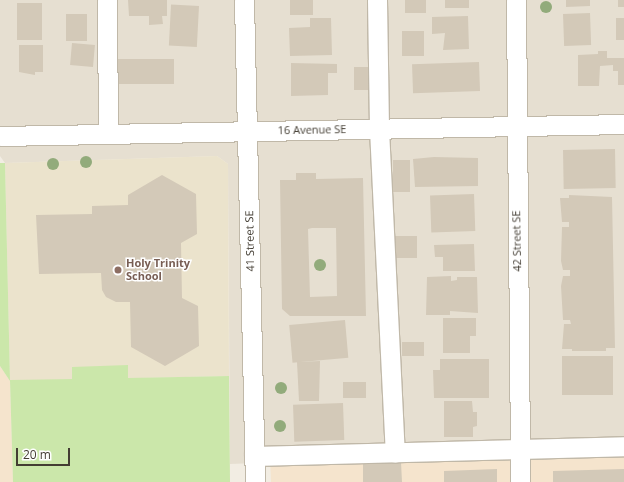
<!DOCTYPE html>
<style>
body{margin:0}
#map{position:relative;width:624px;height:482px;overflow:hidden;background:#f2ede3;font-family:"Open Sans",sans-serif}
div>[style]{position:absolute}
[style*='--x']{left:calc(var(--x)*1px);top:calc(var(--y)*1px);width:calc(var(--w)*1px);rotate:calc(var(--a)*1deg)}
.residential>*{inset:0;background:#e6dfd1}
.commercial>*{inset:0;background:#f5e4cd}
.education>*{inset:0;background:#ebe3cc}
.green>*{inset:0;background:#cbe7aa}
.building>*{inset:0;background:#d3c9b8;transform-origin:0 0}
.roads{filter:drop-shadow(1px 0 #c0b8a8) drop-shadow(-1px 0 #c0b8a8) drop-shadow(0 1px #c0b8a8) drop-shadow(0 -1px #c0b8a8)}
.minor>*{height:19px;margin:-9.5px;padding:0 9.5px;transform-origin:9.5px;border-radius:9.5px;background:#fff}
.trees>*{width:12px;height:12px;margin:-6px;border-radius:50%;background:#92ab7b}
.dots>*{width:11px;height:11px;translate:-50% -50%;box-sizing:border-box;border:2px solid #fff;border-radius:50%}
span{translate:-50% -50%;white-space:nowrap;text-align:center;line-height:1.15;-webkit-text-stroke:3px #fff;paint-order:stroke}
.street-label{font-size:11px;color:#433d33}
.education-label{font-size:11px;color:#785e54;font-weight:700}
.left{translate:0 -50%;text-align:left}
.scale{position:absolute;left:16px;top:448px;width:54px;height:18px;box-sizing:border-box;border:2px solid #433d33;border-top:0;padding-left:5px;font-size:12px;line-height:14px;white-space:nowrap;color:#433d33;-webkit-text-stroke:3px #fff;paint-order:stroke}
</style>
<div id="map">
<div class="residential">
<i style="clip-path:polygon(0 0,624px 0,624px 450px,230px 464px,228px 164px,217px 156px,5px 163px,0 156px)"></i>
</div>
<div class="commercial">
<i style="clip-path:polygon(0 366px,10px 381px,13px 482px,0 482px)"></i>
<i style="clip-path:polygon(624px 450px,624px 482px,271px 482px,270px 457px)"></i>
</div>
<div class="education">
<i style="clip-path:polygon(217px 156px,228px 164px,229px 376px,10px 381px,5px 163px)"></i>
</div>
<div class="green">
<i style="clip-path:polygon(0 163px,5px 163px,10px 380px,72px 379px,72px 367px,128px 365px,128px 378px,229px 376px,230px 482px,13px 482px,10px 381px,0 366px)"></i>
</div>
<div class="building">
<i style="clip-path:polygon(128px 0,167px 0,167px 16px,162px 16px,163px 24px,149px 25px,149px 16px,129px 16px)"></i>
<i style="left:290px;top:0;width:23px;height:15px"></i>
<i style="left:405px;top:0;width:21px;height:13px"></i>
<i style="left:445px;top:0;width:24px;height:8px"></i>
<i style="clip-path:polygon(566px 0,590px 0,590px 6px,566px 7px)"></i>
<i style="left:618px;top:0;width:6px;height:7px"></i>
<i style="left:17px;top:3px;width:25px;height:37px"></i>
<i style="left:199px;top:6px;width:41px;height:28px;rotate:93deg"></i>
<i style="left:590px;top:13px;width:32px;height:27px;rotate:88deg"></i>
<i style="left:66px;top:14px;width:21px;height:27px"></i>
<i style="clip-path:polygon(468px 16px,469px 49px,443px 50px,445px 33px,432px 34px,432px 17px)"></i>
<i style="clip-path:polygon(310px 18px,331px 18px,332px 55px,290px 56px,289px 28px,310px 27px)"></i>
<i style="left:616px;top:18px;width:8px;height:22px"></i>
<i style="left:402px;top:31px;width:22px;height:25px"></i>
<i style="left:72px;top:43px;width:23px;height:22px;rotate:5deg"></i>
<i style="clip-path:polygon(19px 45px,43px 45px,43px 72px,35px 72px,35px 75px,19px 72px)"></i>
<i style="clip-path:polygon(598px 51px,607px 51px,607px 58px,624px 58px,624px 85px,618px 85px,618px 71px,613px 71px,613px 65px,600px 66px,599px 86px,578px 86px,578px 55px,598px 54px)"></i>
<i style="left:174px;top:59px;width:25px;height:60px;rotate:90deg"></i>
<i style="left:479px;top:62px;width:29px;height:67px;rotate:88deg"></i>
<i style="clip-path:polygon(291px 63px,337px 64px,337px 73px,328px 73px,328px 95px,291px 96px)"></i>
<i style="left:354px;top:67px;width:19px;height:23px"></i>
<i style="left:615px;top:149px;width:39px;height:52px;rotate:89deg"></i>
<i style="clip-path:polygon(434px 157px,478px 158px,478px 186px,415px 187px,413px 159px)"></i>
<i style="left:393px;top:160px;width:17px;height:32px"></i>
<i style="clip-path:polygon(evenodd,296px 173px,316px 173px,316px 179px,363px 178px,366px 316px,290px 316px,282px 309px,280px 180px,296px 180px,296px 173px,312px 228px,336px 228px,337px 296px,310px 297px,308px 229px,312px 228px)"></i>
<i style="clip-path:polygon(162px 175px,196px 194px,197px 234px,181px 243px,182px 298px,198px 306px,199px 346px,165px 366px,131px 347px,130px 302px,116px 302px,106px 297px,102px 290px,101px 273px,39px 274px,36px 215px,92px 214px,92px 206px,128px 205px,128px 195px)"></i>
<i style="left:474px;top:194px;width:37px;height:44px;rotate:88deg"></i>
<i style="clip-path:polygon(569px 195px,612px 197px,615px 348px,606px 348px,606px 351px,572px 351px,572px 349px,562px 349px,564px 324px,571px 324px,570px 320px,563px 320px,561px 286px,563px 276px,570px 276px,570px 270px,563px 270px,561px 261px,562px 227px,569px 227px,569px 222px,562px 222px,560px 198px,569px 198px)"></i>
<i style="left:417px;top:236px;width:22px;height:22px;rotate:90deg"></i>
<i style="clip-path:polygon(474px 244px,475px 271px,443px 271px,443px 257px,435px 257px,434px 245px)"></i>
<i style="clip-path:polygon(451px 276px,451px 281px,457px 280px,457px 277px,477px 277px,478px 313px,450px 311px,450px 315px,426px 315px,427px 277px)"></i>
<i style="clip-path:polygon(443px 318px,476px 318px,476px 336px,470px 336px,470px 353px,443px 353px)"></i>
<i style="left:345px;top:320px;width:38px;height:56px;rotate:85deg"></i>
<i style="left:402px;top:342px;width:22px;height:14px"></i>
<i style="left:613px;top:356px;width:39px;height:51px;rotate:90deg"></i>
<i style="clip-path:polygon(440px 359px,489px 359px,489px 398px,434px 398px,433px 370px,440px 370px)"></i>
<i style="clip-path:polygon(320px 361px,319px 401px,299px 401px,297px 362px)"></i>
<i style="left:366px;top:382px;width:16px;height:23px;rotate:90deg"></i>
<i style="clip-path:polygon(444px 401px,472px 401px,473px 412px,477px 412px,477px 426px,473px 427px,473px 437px,444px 437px)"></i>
<i style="left:343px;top:403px;width:37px;height:50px;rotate:88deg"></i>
<i style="clip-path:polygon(388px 458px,388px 463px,401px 462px,402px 482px,363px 482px,363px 459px)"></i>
<i style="clip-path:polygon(497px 469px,497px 482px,444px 482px,444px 471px)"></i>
<i style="clip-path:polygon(624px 469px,624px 482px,553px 482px,553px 471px)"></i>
</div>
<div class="roads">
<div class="minor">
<i style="--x:107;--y:0;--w:134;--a:89.6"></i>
<i style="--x:244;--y:0;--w:482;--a:88.7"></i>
<i style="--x:377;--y:0;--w:129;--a:89.1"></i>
<i style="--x:379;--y:129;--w:324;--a:87.2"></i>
<i style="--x:516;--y:0;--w:482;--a:89.5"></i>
<i style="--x:0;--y:136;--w:624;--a:-1.1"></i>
<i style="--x:254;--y:456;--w:370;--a:-1.5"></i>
</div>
</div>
<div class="trees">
<i style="left:546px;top:7px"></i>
<i style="left:86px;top:162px"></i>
<i style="left:53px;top:164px"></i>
<i style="left:320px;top:265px"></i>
<i style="left:281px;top:388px"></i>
<i style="left:280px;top:426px"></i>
</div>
<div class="dots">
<i style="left:118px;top:270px;background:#8d6e63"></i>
</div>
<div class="street-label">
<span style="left:312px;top:130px;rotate:-1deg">16 Avenue SE</span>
<span style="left:250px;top:241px;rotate:-91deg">41 Street SE</span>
<span style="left:517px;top:241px;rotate:-91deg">42 Street SE</span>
</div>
<div class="education-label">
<span class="left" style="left:126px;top:270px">Holy Trinity<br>School</span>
</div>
<div class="scale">20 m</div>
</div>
